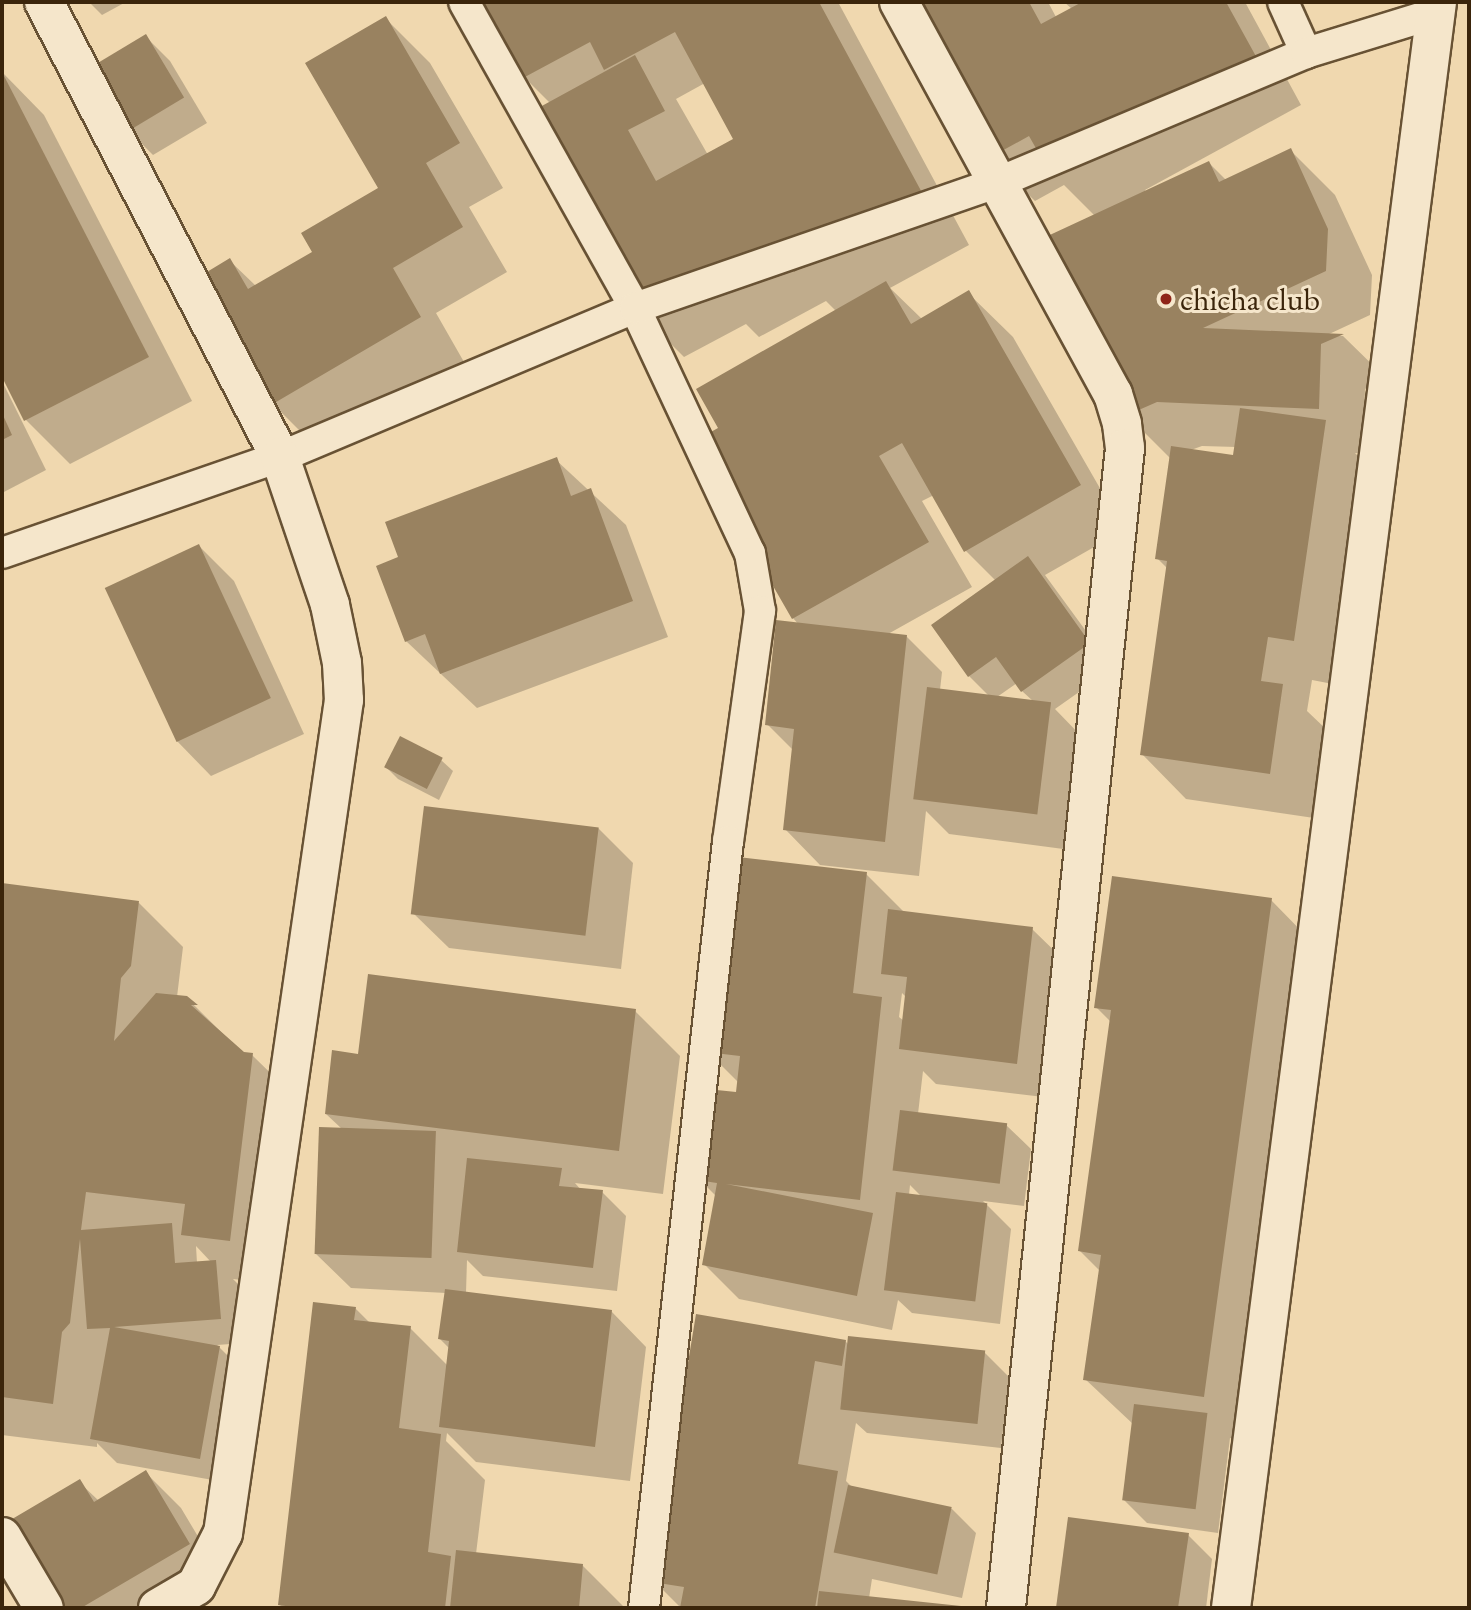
<!DOCTYPE html>
<style>
body{margin:0}
#map{position:relative;width:1471px;height:1610px;overflow:hidden;background:#f0d8af;font-family:"EB Garamond",serif}
div>[style]{position:absolute}
[style*='--x']{left:calc(var(--x)*1px);top:calc(var(--y)*1px);width:calc(var(--w)*1px);rotate:calc(var(--a)*1deg)}
.shadow>*{inset:0;background:#0003}
.building>*{inset:0;background:#998260;transform-origin:0 0}
.roads{filter:drop-shadow(2px 0 #685234) drop-shadow(-2px 0 #685234) drop-shadow(0 2px #685234) drop-shadow(0 -2px #685234)}
.lane>*{height:30px;margin:-15px;padding:0 15px;transform-origin:15px;border-radius:15px;background:#f5e6cb}
.street>*{height:38px;margin:-19px;padding:0 19px;transform-origin:19px;border-radius:19px;background:#f5e6cb}
.dots>*{width:19px;height:19px;translate:-50% -50%;box-sizing:border-box;border:4px solid #f5e6cb;border-radius:50%}
span{translate:-50% -50%;white-space:nowrap;text-align:center;line-height:1.15;-webkit-text-stroke:6px #f5e6cb;paint-order:stroke}
.poi-label{font-size:32px;color:#3b250b}
.left{translate:0 -50%;text-align:left}
.frame{position:absolute;inset:0;border:4px solid #3b250b;pointer-events:none}
</style>
<div id="map">
<div class="shadow">
<i style="clip-path:polygon(89px 2px,126px 2px,102px 15px)"></i>
<i style="clip-path:polygon(evenodd,483px 2px,838px 2px,969px 245px,890px 288px,922px 319px,968px 293px,1013px 337px,1124px 530px,1045px 575px,1113px 668px,1055px 709px,1085px 740px,1071px 850px,949px 834px,926px 811px,919px 876px,820px 865px,785px 829px,793px 750px,767px 724px,799px 625px,793px 618px,720px 428px,836px 311px,826px 301px,759px 337px,746px 324px,684px 357px,640px 313px,550px 103px,524px 77px,483px 2px,705px 83px,736px 140px,708px 155px,676px 99px,705px 83px,483px 2px,934px 495px,966px 551px,996px 581px,969px 676px,990px 697px,940px 690px,942px 672px,906px 636px,888px 634px,972px 587px,922px 501px,934px 495px,483px 2px,1017px 683px,1022px 691px,1034px 702px,997px 697px,1017px 683px)"></i>
<i style="clip-path:polygon(evenodd,906px 2px,1048px 2px,1056px 17px,1072px 9px,1064px 2px,1245px 2px,1301px 105px,1145px 190px,1146px 192px,1209px 163px,1226px 180px,1290px 150px,1335px 195px,1372px 275px,1370px 315px,1327px 335px,1343px 336px,1387px 379px,1365px 389px,1363px 453px,1355px 453px,1369px 467px,1338px 685px,1312px 680px,1307px 711px,1327px 730px,1314px 818px,1186px 799px,1142px 754px,1168px 569px,1157px 558px,1171px 459px,1127px 415px,1095px 216px,1064px 185px,1035px 201px,990px 157px,906px 2px,1202px 446px,1236px 447px,1235px 457px,1191px 450px,1202px 446px)"></i>
<i style="clip-path:polygon(385px 18px,430px 63px,503px 188px,469px 207px,507px 272px,436px 313px,464px 362px,317px 448px,273px 404px,230px 261px,256px 286px,314px 252px,380px 189px)"></i>
<i style="clip-path:polygon(146px 37px,170px 61px,207px 123px,153px 155px,128px 130px)"></i>
<i style="clip-path:polygon(2px 72px,44px 115px,192px 401px,70px 464px,26px 420px,2px 373px)"></i>
<i style="clip-path:polygon(2px 381px,46px 470px,2px 493px)"></i>
<i style="clip-path:polygon(556px 460px,626px 525px,668px 637px,477px 708px,406px 641px)"></i>
<i style="clip-path:polygon(199px 546px,234px 581px,304px 734px,211px 776px,176px 740px)"></i>
<i style="clip-path:polygon(441px 760px,453px 771px,439px 800px,398px 779px,386px 767px)"></i>
<i style="clip-path:polygon(598px 828px,633px 863px,621px 969px,449px 948px,413px 913px)"></i>
<i style="clip-path:polygon(evenodd,866px 874px,905px 913px,1032px 929px,1068px 964px,1052px 1098px,936px 1084px,923px 1071px,918px 1114px,1006px 1125px,1031px 1149px,1024px 1206px,983px 1201px,1011px 1229px,1000px 1324px,912px 1313px,898px 1300px,892px 1330px,739px 1299px,704px 1264px,717px 1197px,699px 1179px,738px 1094px,739px 1083px,708px 1052px,866px 874px,902px 993px,906px 997px,904px 1021px,899px 1017px,902px 993px,866px 874px,910px 1185px,922px 1197px,909px 1195px,910px 1185px)"></i>
<i style="clip-path:polygon(evenodd,2px 885px,139px 903px,183px 947px,177px 997px,186px 998px,196px 1007px,243px 1054px,252px 1055px,297px 1099px,274px 1284px,233px 1279px,240px 1286px,244px 1343px,217px 1345px,244px 1372px,224px 1482px,117px 1463px,97px 1443px,97px 1447px,2px 1435px,2px 885px,196px 1246px,211px 1262px,197px 1263px,196px 1246px)"></i>
<i style="clip-path:polygon(1271px 900px,1315px 945px,1248px 1441px,1230px 1438px,1218px 1533px,1147px 1523px,1123px 1499px,1133px 1424px,1085px 1379px,1100px 1271px,1080px 1251px,1111px 1022px,1096px 1007px)"></i>
<i style="clip-path:polygon(635px 1011px,680px 1056px,663px 1194px,575px 1183px,581px 1190px,602px 1192px,626px 1216px,617px 1291px,483px 1276px,467px 1260px,466px 1293px,611px 1311px,646px 1347px,630px 1481px,476px 1462px,447px 1433px,446px 1441px,485px 1480px,476px 1554px,583px 1566px,625px 1608px,283px 1608px,280px 1605px,355px 1308px,370px 1323px,410px 1328px,448px 1366px,450px 1349px,440px 1339px,446px 1293px,351px 1288px,315px 1253px,342px 1129px,326px 1114px,360px 1056px)"></i>
<i style="clip-path:polygon(697px 1316px,845px 1341px,849px 1345px,985px 1353px,1009px 1377px,1001px 1448px,867px 1433px,856px 1423px,846px 1481px,853px 1488px,952px 1509px,976px 1533px,962px 1598px,872px 1579px,869px 1598px,961px 1608px,681px 1608px,654px 1581px)"></i>
<i style="clip-path:polygon(146px 1473px,181px 1508px,224px 1580px,175px 1608px,30px 1608px,79px 1482px,99px 1501px)"></i>
<i style="clip-path:polygon(1070px 1519px,1188px 1535px,1212px 1559px,1206px 1608px,1058px 1608px)"></i>
</div>
<div class="building">
<i style="clip-path:polygon(481px 2px,819px 2px,926px 200px,794px 272px,785px 255px,638px 314px,529px 113px,635px 55px,665px 111px,628px 130px,656px 181px,733px 139px,675px 32px,604px 70px,590px 42px,523px 78px)"></i>
<i style="clip-path:polygon(904px 2px,1029px 2px,1041px 24px,1082px 2px,1226px 2px,1258px 60px,1050px 173px,1029px 136px,989px 158px)"></i>
<i style="clip-path:polygon(386px 16px,460px 143px,426px 163px,463px 227px,393px 268px,421px 317px,271px 405px,197px 278px,230px 258px,248px 289px,312px 252px,301px 233px,378px 188px,305px 63px)"></i>
<i style="left:146px;top:34px;width:74px;height:66px;rotate:59deg"></i>
<i style="clip-path:polygon(2px 72px,149px 357px,24px 421px,2px 377px)"></i>
<i style="clip-path:polygon(1291px 148px,1328px 229px,1326px 271px,1203px 328px,1344px 334px,1321px 344px,1319px 409px,1157px 402px,1125px 416px,1039px 240px,1209px 161px,1219px 182px)"></i>
<i style="clip-path:polygon(886px 281px,911px 324px,969px 290px,1081px 485px,964px 552px,902px 443px,879px 456px,929px 542px,792px 619px,691px 443px,718px 428px,696px 389px)"></i>
<i style="clip-path:polygon(1240px 408px,1326px 420px,1294px 641px,1268px 637px,1261px 681px,1283px 684px,1270px 774px,1140px 755px,1167px 561px,1155px 559px,1171px 446px,1233px 455px)"></i>
<i style="clip-path:polygon(2px 413px,12px 435px,2px 440px)"></i>
<i style="clip-path:polygon(557px 457px,571px 496px,591px 488px,633px 601px,440px 674px,425px 634px,405px 642px,376px 566px,398px 557px,385px 522px)"></i>
<i style="left:199px;top:544px;width:170px;height:104px;rotate:65deg"></i>
<i style="clip-path:polygon(1028px 556px,1090px 643px,1021px 692px,996px 657px,968px 677px,931px 625px)"></i>
<i style="clip-path:polygon(776px 620px,907px 635px,885px 842px,783px 830px,794px 729px,765px 725px)"></i>
<i style="left:927px;top:687px;width:125px;height:113px;rotate:7deg"></i>
<i style="left:400px;top:736px;width:48px;height:35px;rotate:27deg"></i>
<i style="left:424px;top:806px;width:176px;height:109px;rotate:7deg"></i>
<i style="clip-path:polygon(729px 856px,867px 872px,853px 993px,882px 997px,860px 1200px,726px 1184px,873px 1213px,857px 1296px,702px 1265px,717px 1183px,697px 1180px,707px 1089px,736px 1092px,740px 1056px,706px 1052px)"></i>
<i style="clip-path:polygon(1112px 876px,1272px 898px,1204px 1397px,1083px 1380px,1101px 1255px,1078px 1251px,1111px 1010px,1094px 1008px)"></i>
<i style="clip-path:polygon(2px 883px,139px 901px,131px 966px,121px 978px,114px 1041px,156px 993px,187px 996px,198px 1005px,191px 1005px,244px 1052px,253px 1053px,230px 1241px,181px 1235px,185px 1204px,86px 1192px,81px 1230px,172px 1223px,175px 1263px,216px 1260px,221px 1319px,114px 1327px,220px 1346px,200px 1459px,90px 1439px,110px 1328px,87px 1329px,80px 1239px,70px 1323px,62px 1332px,53px 1404px,2px 1397px)"></i>
<i style="clip-path:polygon(888px 909px,1033px 927px,1017px 1064px,899px 1049px,907px 977px,881px 974px)"></i>
<i style="clip-path:polygon(368px 974px,636px 1009px,619px 1151px,325px 1114px,332px 1050px,358px 1054px)"></i>
<i style="left:900px;top:1110px;width:108px;height:61px;rotate:7deg"></i>
<i style="left:319px;top:1127px;width:117px;height:127px;rotate:2deg"></i>
<i style="clip-path:polygon(467px 1158px,562px 1168px,559px 1186px,603px 1190px,593px 1268px,457px 1252px)"></i>
<i style="left:896px;top:1192px;width:92px;height:99px;rotate:7deg"></i>
<i style="clip-path:polygon(445px 1289px,612px 1310px,595px 1447px,439px 1427px,449px 1341px,438px 1339px)"></i>
<i style="clip-path:polygon(313px 1302px,356px 1307px,354px 1320px,411px 1326px,399px 1428px,441px 1434px,428px 1552px,451px 1556px,445px 1608px,301px 1608px,278px 1605px)"></i>
<i style="clip-path:polygon(696px 1314px,846px 1340px,842px 1366px,815px 1361px,798px 1464px,838px 1471px,815px 1608px,680px 1608px,684px 1587px,652px 1582px)"></i>
<i style="left:848px;top:1336px;width:138px;height:74px;rotate:6deg"></i>
<i style="left:1134px;top:1404px;width:74px;height:97px;rotate:7deg"></i>
<i style="clip-path:polygon(146px 1470px,190px 1544px,81px 1608px,28px 1608px,2px 1525px,80px 1479px,94px 1502px)"></i>
<i style="left:848px;top:1485px;width:106px;height:69px;rotate:12deg"></i>
<i style="clip-path:polygon(1068px 1517px,1189px 1533px,1178px 1608px,1056px 1608px)"></i>
<i style="clip-path:polygon(456px 1550px,583px 1564px,579px 1608px,450px 1608px)"></i>
<i style="clip-path:polygon(819px 1591px,961px 1606px,961px 1608px,817px 1608px)"></i>
</div>
<div class="roads">
<div class="lane">
<i style="--x:464;--y:2;--w:351;--a:60.8"></i>
<i style="--x:635;--y:308;--w:271;--a:64.9"></i>
<i style="--x:750;--y:553;--w:59;--a:80.2"></i>
<i style="--x:760;--y:611;--w:232;--a:97.9"></i>
<i style="--x:728;--y:841;--w:772;--a:96.25"></i>
<i style="--x:1283;--y:2;--w:56;--a:65.7"></i>
<i style="--x:2;--y:553;--w:294;--a:-19.1"></i>
<i style="--x:280;--y:457;--w:385;--a:-22.8"></i>
<i style="--x:635;--y:308;--w:385;--a:-19.1"></i>
<i style="--x:999;--y:182;--w:333;--a:-22.8"></i>
<i style="--x:1306;--y:53;--w:136;--a:-17.1"></i>
</div>
<div class="street">
<i style="--x:44;--y:2;--w:513;--a:62.59"></i>
<i style="--x:280;--y:457;--w:156;--a:71.3"></i>
<i style="--x:330;--y:605;--w:59;--a:78.3"></i>
<i style="--x:342;--y:663;--w:37;--a:87"></i>
<i style="--x:344;--y:700;--w:842;--a:98.26"></i>
<i style="--x:223;--y:1533;--w:59;--a:117"></i>
<i style="--x:196;--y:1586;--w:44;--a:149.9"></i>
<i style="--x:899;--y:2;--w:447;--a:61.4"></i>
<i style="--x:1113;--y:394;--w:31;--a:73"></i>
<i style="--x:1122;--y:424;--w:24;--a:83"></i>
<i style="--x:1125;--y:448;--w:1166;--a:95.86"></i>
<i style="--x:2;--y:1537;--w:82;--a:59.4"></i>
<i style="--x:1231;--y:1608;--w:1619;--a:-82.69"></i>
</div>
</div>
<div class="dots">
<i style="left:1166px;top:299px;background:#8f2418"></i>
</div>
<div class="poi-label">
<span class="left" style="left:1180px;top:299px">chicha club</span>
</div>
<div class="frame"></div>
</div>
